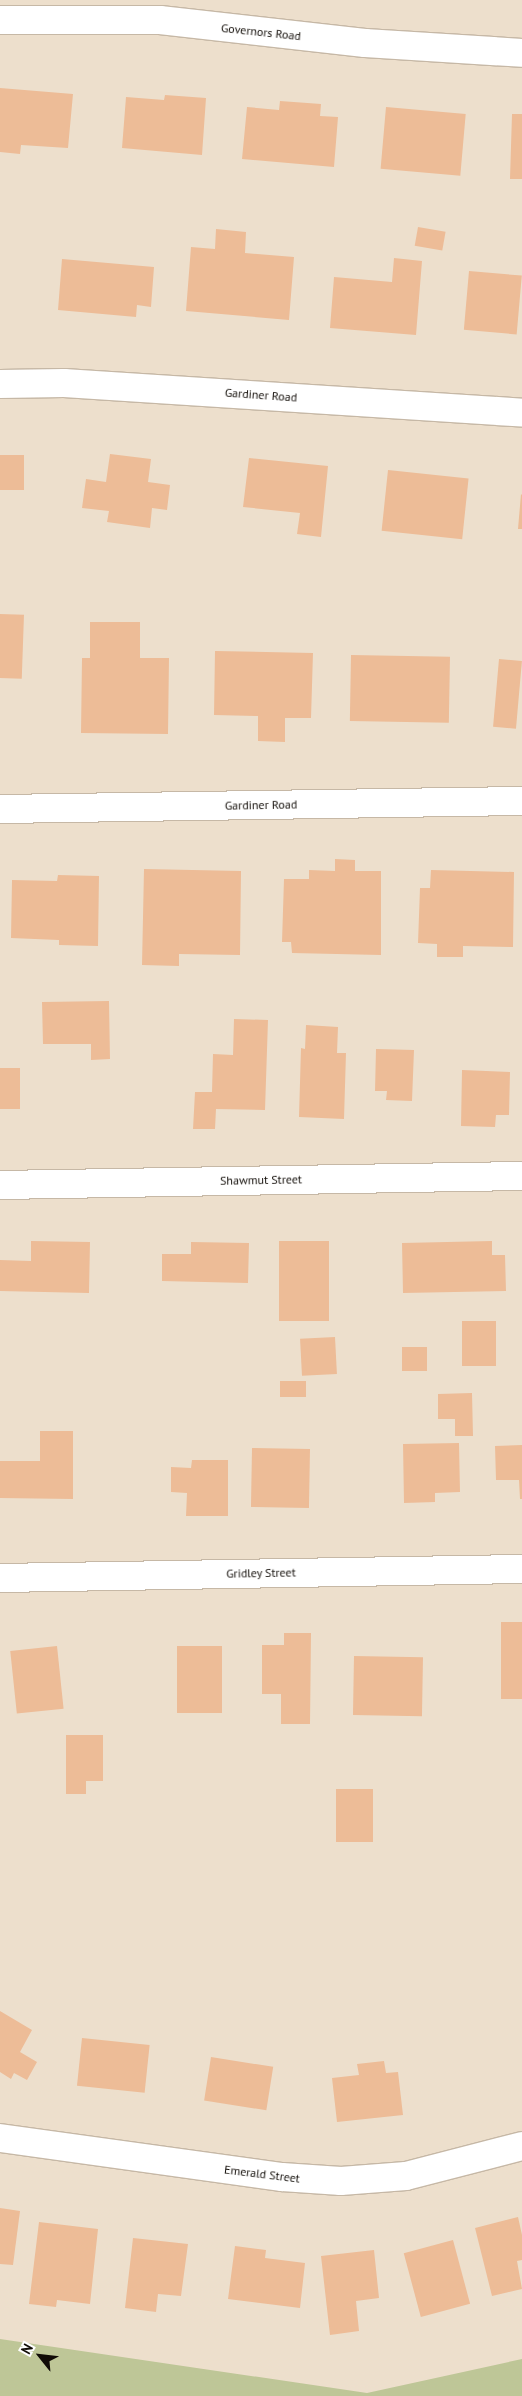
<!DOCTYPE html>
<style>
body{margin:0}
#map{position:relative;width:522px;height:2396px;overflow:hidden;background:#eddfcc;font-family:"PT Sans",sans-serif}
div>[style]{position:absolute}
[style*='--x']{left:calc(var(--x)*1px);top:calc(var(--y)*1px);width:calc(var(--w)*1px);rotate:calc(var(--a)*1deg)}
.green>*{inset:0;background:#bec697}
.building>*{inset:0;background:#edbc97;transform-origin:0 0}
.roads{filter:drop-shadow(1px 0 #c6b8a6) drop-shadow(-1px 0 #c6b8a6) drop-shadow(0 1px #c6b8a6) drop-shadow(0 -1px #c6b8a6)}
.minor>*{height:28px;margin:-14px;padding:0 14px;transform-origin:14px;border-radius:14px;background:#fff}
span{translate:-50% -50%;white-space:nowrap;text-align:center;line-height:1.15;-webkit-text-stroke:4.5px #fff;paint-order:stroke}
.street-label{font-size:12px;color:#100b06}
.north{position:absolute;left:15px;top:2331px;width:50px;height:50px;-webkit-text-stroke:4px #fff;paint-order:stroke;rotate:299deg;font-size:14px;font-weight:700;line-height:20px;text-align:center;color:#100b06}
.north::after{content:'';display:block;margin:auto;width:18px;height:22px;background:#100b06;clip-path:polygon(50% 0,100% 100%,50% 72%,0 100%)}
</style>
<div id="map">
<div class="green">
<i style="clip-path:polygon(0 2339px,367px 2393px,522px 2359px,522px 2396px,0 2396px)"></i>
</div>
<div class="building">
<i style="clip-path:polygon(0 88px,73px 94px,68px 148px,21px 145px,20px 154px,0 152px)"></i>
<i style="clip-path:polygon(165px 95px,206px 98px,202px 155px,122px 148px,126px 97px,164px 100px)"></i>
<i style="clip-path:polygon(280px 101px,321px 104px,320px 116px,338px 117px,334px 167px,242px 159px,247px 107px,279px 110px)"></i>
<i style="left:386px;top:107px;width:80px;height:62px;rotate:5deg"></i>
<i style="clip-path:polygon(512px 114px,522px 114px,522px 179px,510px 179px)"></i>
<i style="left:418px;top:227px;width:28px;height:19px;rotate:10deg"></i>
<i style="clip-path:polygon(216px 229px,246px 232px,245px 253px,294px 257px,289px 320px,186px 311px,191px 247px,215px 249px)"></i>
<i style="clip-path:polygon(394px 258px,422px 261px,416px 335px,330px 328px,334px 277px,392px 282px)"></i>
<i style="clip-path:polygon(62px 259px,154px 267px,151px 307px,137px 305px,136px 317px,58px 310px)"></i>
<i style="left:469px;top:271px;width:53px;height:59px;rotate:5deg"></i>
<i style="clip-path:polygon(110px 454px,151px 459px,148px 482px,170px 485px,167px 510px,152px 508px,150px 528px,107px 522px,109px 511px,82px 508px,86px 479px,106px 482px)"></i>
<i style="left:0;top:455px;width:24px;height:35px"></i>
<i style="clip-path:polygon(249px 458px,328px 466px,321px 537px,297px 534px,300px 513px,243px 507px)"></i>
<i style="left:388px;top:470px;width:81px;height:61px;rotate:6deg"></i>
<i style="clip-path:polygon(521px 494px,522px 495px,522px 529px,518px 529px)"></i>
<i style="left:0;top:614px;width:24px;height:64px;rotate:2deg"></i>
<i style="clip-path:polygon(90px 622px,140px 622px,140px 658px,169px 658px,168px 734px,81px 733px,82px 658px,90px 658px)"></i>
<i style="clip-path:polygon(215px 651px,313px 653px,311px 718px,285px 718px,285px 742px,258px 741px,258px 716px,214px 715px)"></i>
<i style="left:351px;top:655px;width:99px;height:66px;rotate:1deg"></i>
<i style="left:499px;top:659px;width:23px;height:68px;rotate:5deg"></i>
<i style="clip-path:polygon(335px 859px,355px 860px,355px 871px,381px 871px,381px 955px,292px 953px,291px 942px,282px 942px,284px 879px,309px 879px,309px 870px,335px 871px)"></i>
<i style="clip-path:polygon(144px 869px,241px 871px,240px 955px,179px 954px,179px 966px,142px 965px)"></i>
<i style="clip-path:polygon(431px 870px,514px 872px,513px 947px,463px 946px,463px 957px,437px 957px,437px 944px,418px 943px,420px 888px,430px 888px)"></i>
<i style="clip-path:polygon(58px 875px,99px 876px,98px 946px,59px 945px,59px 940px,11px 938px,12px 880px,57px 881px)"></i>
<i style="clip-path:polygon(109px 1001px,110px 1059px,91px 1060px,91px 1044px,43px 1044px,42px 1002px)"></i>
<i style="clip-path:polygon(234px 1019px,268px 1020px,265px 1110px,216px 1109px,215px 1129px,193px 1129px,195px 1092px,212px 1092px,213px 1054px,233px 1055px)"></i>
<i style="clip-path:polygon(306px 1025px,338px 1027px,337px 1053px,346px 1053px,344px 1119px,299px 1117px,301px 1048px,305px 1049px)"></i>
<i style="clip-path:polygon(376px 1049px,414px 1050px,412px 1101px,386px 1100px,387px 1091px,375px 1091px)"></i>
<i style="left:0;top:1068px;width:20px;height:41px"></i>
<i style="clip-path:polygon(462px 1070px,510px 1072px,509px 1115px,496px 1115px,495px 1127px,461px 1126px)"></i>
<i style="clip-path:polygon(31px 1241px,90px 1242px,89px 1293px,0 1291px,0 1260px,31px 1261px)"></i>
<i style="left:279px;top:1241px;width:50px;height:80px"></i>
<i style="clip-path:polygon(492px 1241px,492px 1255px,505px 1255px,506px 1291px,403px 1293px,402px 1243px)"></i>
<i style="clip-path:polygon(191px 1242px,249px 1243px,248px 1283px,162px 1281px,162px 1254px,191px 1254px)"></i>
<i style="left:462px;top:1321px;width:34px;height:45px"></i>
<i style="left:335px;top:1337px;width:37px;height:35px;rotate:87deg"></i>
<i style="left:402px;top:1347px;width:25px;height:24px"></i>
<i style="left:306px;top:1381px;width:16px;height:26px;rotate:90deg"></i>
<i style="clip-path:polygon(472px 1393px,473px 1436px,455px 1436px,455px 1419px,438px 1419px,438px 1394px)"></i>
<i style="clip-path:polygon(40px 1431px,73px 1431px,73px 1499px,0 1498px,0 1461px,40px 1461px)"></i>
<i style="clip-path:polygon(459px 1443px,460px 1492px,435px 1493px,435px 1502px,404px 1503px,403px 1444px)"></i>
<i style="clip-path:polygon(522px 1445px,522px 1499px,520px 1499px,519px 1480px,496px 1480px,495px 1446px)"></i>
<i style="left:252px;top:1448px;width:58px;height:59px;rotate:1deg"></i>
<i style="clip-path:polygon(192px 1460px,228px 1460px,228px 1516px,186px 1516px,187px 1493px,171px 1492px,171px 1467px,191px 1468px)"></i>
<i style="left:501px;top:1622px;width:21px;height:77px"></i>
<i style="clip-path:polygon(284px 1633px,311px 1633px,310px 1724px,281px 1724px,281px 1694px,262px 1694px,262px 1645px,284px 1645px)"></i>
<i style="left:57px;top:1646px;width:63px;height:47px;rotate:84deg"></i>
<i style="left:222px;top:1646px;width:67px;height:45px;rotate:90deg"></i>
<i style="left:354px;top:1656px;width:69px;height:59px;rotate:1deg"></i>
<i style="clip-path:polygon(66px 1735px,103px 1735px,103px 1781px,86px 1781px,86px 1794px,66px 1794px)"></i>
<i style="left:336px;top:1789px;width:37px;height:53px"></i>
<i style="clip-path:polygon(0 2011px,32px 2030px,20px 2052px,37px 2062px,27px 2080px,14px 2073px,11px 2079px,0 2072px)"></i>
<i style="left:82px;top:2038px;width:68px;height:48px;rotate:6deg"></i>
<i style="left:211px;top:2057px;width:63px;height:44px;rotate:9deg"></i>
<i style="clip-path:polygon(384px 2061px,386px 2073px,398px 2072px,403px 2115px,337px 2122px,332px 2078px,359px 2075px,357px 2064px)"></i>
<i style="clip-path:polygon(0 2208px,20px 2211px,13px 2265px,0 2264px)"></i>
<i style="clip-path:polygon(518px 2217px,522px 2235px,522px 2260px,517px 2261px,522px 2289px,492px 2296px,475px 2228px)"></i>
<i style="clip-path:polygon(39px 2222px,98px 2229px,90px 2304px,57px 2300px,56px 2307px,29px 2304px)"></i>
<i style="clip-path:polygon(133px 2238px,188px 2244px,181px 2296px,158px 2294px,156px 2312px,125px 2308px)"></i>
<i style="left:453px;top:2240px;width:66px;height:51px;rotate:75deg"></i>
<i style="clip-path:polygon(235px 2246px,266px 2250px,265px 2258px,305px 2263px,300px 2308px,228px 2299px)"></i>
<i style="clip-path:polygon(374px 2250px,379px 2298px,356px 2301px,359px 2331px,330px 2335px,321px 2256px)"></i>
</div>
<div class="roads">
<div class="minor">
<i style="--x:0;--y:20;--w:160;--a:0"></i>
<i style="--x:160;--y:20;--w:206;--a:6.4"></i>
<i style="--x:365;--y:43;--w:157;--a:3.6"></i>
<i style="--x:0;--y:384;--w:64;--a:-0.9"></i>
<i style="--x:64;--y:383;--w:459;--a:3.7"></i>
<i style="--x:0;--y:809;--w:522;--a:-0.88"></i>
<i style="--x:0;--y:1185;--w:522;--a:-0.99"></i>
<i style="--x:0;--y:1578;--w:522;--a:-0.99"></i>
<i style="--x:0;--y:2138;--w:285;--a:7.9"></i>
<i style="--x:282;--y:2177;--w:59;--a:3.9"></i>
<i style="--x:341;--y:2181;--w:65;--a:-4.4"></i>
<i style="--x:406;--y:2176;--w:120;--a:-14.5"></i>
</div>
</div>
<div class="street-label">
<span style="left:261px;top:32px;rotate:6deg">Governors Road</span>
<span style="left:261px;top:395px;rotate:4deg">Gardiner Road</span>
<span style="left:261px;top:805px;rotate:-1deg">Gardiner Road</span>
<span style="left:261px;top:1180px;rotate:-1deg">Shawmut Street</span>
<span style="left:261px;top:1573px;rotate:-1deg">Gridley Street</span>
<span style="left:262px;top:2174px;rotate:7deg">Emerald Street</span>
</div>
<div class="north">N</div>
</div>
